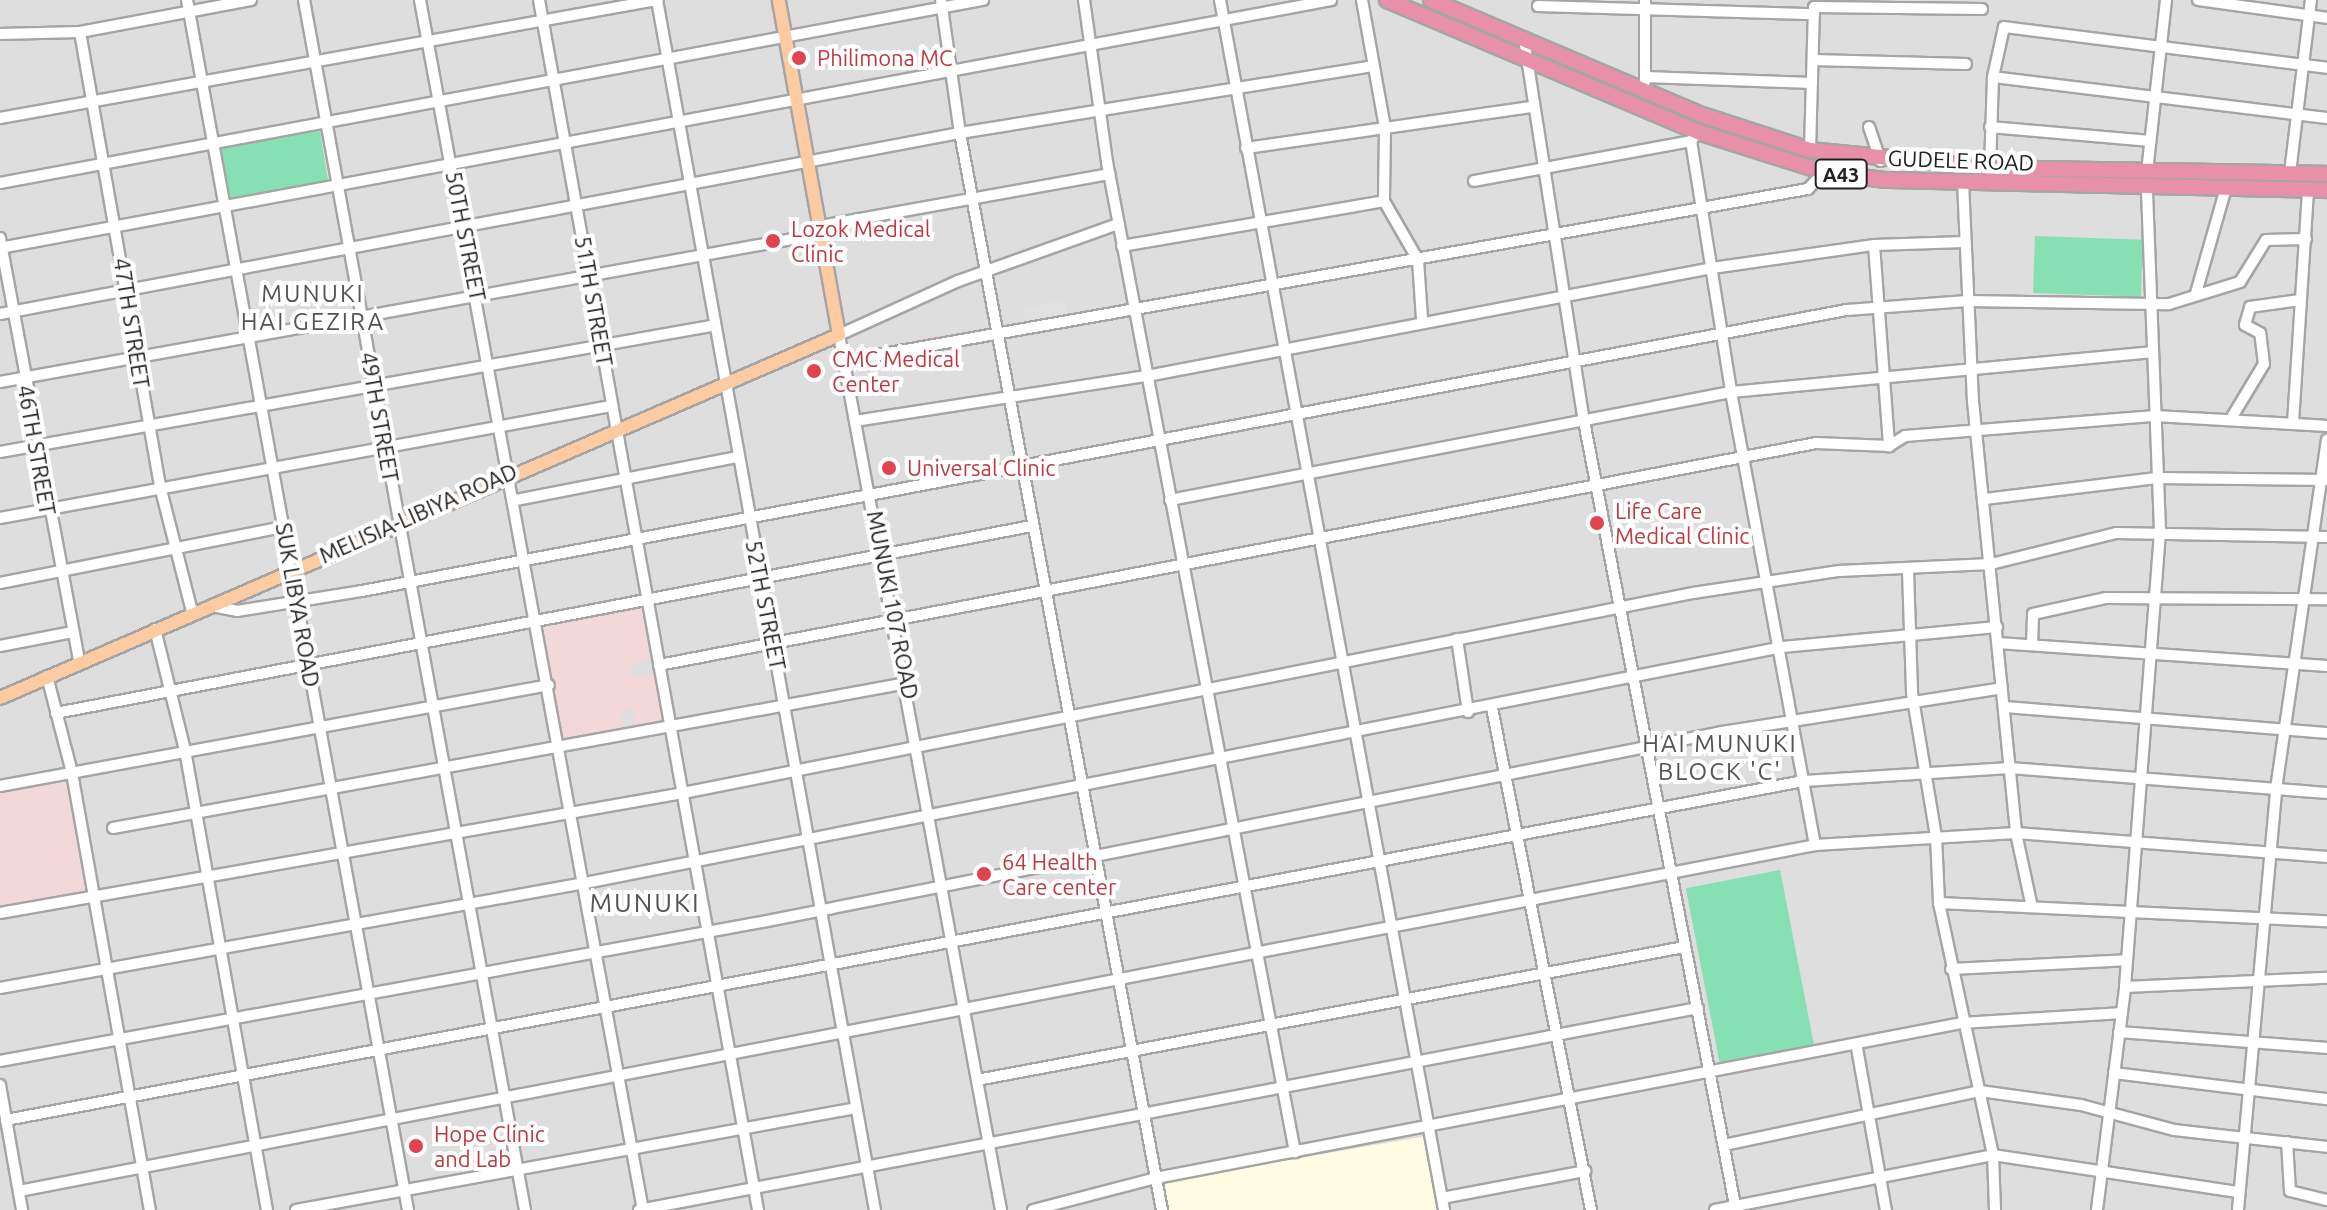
<!DOCTYPE html>
<style>
body{margin:0}
#map{position:relative;width:2327px;height:1210px;overflow:hidden;background:#f1ede8;font-family:Ubuntu,sans-serif}
div>[style]{position:absolute}
[style*='--x']{left:calc(var(--x)*1px);top:calc(var(--y)*1px);width:calc(var(--w)*1px);rotate:calc(var(--a)*1deg)}
.residential>*{inset:0;background:#dfdede;transform-origin:0 0}
.commercial>*{inset:0;background:#f2d8d9}
.education>*{inset:0;background:#fffce3}
.pitch>*{inset:0;background:#86e0b3;transform-origin:0 0}
.parking>*{inset:0;background:#e1e1e1;transform-origin:0 0}
.roads{filter:drop-shadow(2px 0 #a5a5a5) drop-shadow(-2px 0 #a5a5a5) drop-shadow(0 2px #a5a5a5) drop-shadow(0 -2px #a5a5a5)}
.minor>*{height:10px;margin:-5px;padding:0 5px;transform-origin:5px;border-radius:5px;background:#fff}
.major>*{height:12px;margin:-6px;padding:0 6px;transform-origin:6px;border-radius:6px;background:#fdcba2}
.highway>*{height:14px;margin:-7px;padding:0 7px;transform-origin:7px;border-radius:7px;background:#e890aa}
.dots>*{width:22px;height:22px;translate:-50% -50%;box-sizing:border-box;border:4px solid #fff;border-radius:50%}
span{translate:-50% -50%;white-space:nowrap;text-align:center;line-height:1.15;-webkit-text-stroke:8px #fff;paint-order:stroke}
.shield-label span{padding:2px 6px;background:#fff;border:2px solid;border-radius:6px;-webkit-text-stroke-width:0}
.shield-label{font-size:20px;color:#212121;font-weight:700}
.health-label{font-size:22px;color:#be3a42}
.left{translate:0 -50%;text-align:left}
.street-label{font-size:22px;color:#212121}
.neighbourhood-label{font-size:24px;color:#545454;letter-spacing:2px}
.quarter-label{font-size:26px;color:#545454;letter-spacing:2px}
</style>
<div id="map">
<div class="residential">
<i style="left:0;top:0;width:2327px;height:1210px"></i>
</div>
<div class="commercial">
<i style="clip-path:polygon(648px 606px,656px 657px,630px 665px,632px 678px,659px 674px,664px 726px,636px 731px,633px 708px,620px 711px,625px 731px,554px 742px,536px 623px)"></i>
<i style="clip-path:polygon(70px 776px,89px 896px,0 910px,0 788px)"></i>
</div>
<div class="education">
<i style="clip-path:polygon(1427px 1136px,1439px 1210px,1165px 1210px,1160px 1182px)"></i>
</div>
<div class="pitch">
<i style="left:320px;top:131px;width:54px;height:102px;rotate:81deg"></i>
<i style="left:2035px;top:236px;width:108px;height:57px;rotate:2deg"></i>
<i style="left:1780px;top:870px;width:181px;height:96px;rotate:79deg"></i>
</div>
<div class="parking">
<i style="left:1065px;top:300px;width:15px;height:43px;rotate:79deg"></i>
</div>
<div class="roads">
<div class="minor">
<i style="--x:187;--y:0;--w:1230;--a:79.65"></i>
<i style="--x:304;--y:0;--w:1230;--a:79.65"></i>
<i style="--x:420;--y:0;--w:1230;--a:79.56"></i>
<i style="--x:539;--y:0;--w:1230;--a:79.74"></i>
<i style="--x:657;--y:0;--w:1229;--a:79.79"></i>
<i style="--x:941;--y:0;--w:134;--a:81.9"></i>
<i style="--x:960;--y:133;--w:1096;--a:79.38"></i>
<i style="--x:1084;--y:0;--w:164;--a:81.9"></i>
<i style="--x:1107;--y:162;--w:1008;--a:79.25"></i>
<i style="--x:1220;--y:0;--w:1231;--a:79.51"></i>
<i style="--x:1362;--y:0;--w:130;--a:79.8"></i>
<i style="--x:1385;--y:128;--w:73;--a:90.8"></i>
<i style="--x:1384;--y:201;--w:68;--a:60"></i>
<i style="--x:1418;--y:260;--w:59;--a:86.1"></i>
<i style="--x:2198;--y:0;--w:130;--a:7.9"></i>
<i style="--x:1538;--y:6;--w:276;--a:1.7"></i>
<i style="--x:1814;--y:7;--w:168;--a:0.7"></i>
<i style="--x:80;--y:32;--w:465;--a:80"></i>
<i style="--x:161;--y:490;--w:126;--a:75.7"></i>
<i style="--x:0;--y:34;--w:80;--a:-1.4"></i>
<i style="--x:80;--y:32;--w:174;--a:-10.6"></i>
<i style="--x:1524;--y:39;--w:387;--a:81.1"></i>
<i style="--x:1584;--y:421;--w:804;--a:79.1"></i>
<i style="--x:1813;--y:60;--w:153;--a:1.5"></i>
<i style="--x:1645;--y:77;--w:167;--a:2.1"></i>
<i style="--x:1993;--y:77;--w:337;--a:7"></i>
<i style="--x:1645;--y:82;--w:82;--a:-90"></i>
<i style="--x:0;--y:118;--w:668;--a:-10.18"></i>
<i style="--x:1869;--y:127;--w:36;--a:71"></i>
<i style="--x:1990;--y:127;--w:161;--a:5"></i>
<i style="--x:1698;--y:132;--w:11;--a:128"></i>
<i style="--x:1691;--y:141;--w:254;--a:80.9"></i>
<i style="--x:1731;--y:392;--w:461;--a:79.5"></i>
<i style="--x:1246;--y:148;--w:288;--a:-8.2"></i>
<i style="--x:1810;--y:150;--w:142;--a:-88.4"></i>
<i style="--x:1990;--y:168;--w:91;--a:-88.1"></i>
<i style="--x:1993;--y:77;--w:51;--a:-77.6"></i>
<i style="--x:2004;--y:27;--w:326;--a:7.2"></i>
<i style="--x:2147;--y:172;--w:173;--a:-83.7"></i>
<i style="--x:2290;--y:173;--w:174;--a:-83.1"></i>
<i style="--x:1474;--y:181;--w:221;--a:-10.4"></i>
<i style="--x:1963;--y:182;--w:219;--a:87.4"></i>
<i style="--x:1973;--y:401;--w:434;--a:84.3"></i>
<i style="--x:2016;--y:833;--w:72;--a:77.9"></i>
<i style="--x:0;--y:183;--w:1000;--a:-10.55"></i>
<i style="--x:820;--y:226;--w:294;--a:-10.2"></i>
<i style="--x:0;--y:238;--w:431;--a:79.4"></i>
<i style="--x:1874;--y:245;--w:202;--a:85.7"></i>
<i style="--x:1122;--y:246;--w:266;--a:-9.7"></i>
<i style="--x:0;--y:248;--w:1354;--a:-10.55"></i>
<i style="--x:2196;--y:293;--w:109;--a:-74.1"></i>
<i style="--x:0;--y:314;--w:977;--a:-10.68"></i>
<i style="--x:960;--y:133;--w:418;--a:-9.2"></i>
<i style="--x:844;--y:361;--w:979;--a:-10.12"></i>
<i style="--x:1808;--y:189;--w:23;--a:-47"></i>
<i style="--x:0;--y:382;--w:833;--a:-10.23"></i>
<i style="--x:2232;--y:417;--w:62;--a:-58.9"></i>
<i style="--x:2264;--y:364;--w:31;--a:-97"></i>
<i style="--x:2260;--y:333;--w:17;--a:-152"></i>
<i style="--x:2245;--y:325;--w:19;--a:-74"></i>
<i style="--x:2250;--y:307;--w:50;--a:-8"></i>
<i style="--x:855;--y:421;--w:295;--a:-8.8"></i>
<i style="--x:1147;--y:376;--w:575;--a:-10.82"></i>
<i style="--x:1712;--y:268;--w:164;--a:-8.1"></i>
<i style="--x:1874;--y:245;--w:91;--a:-1.9"></i>
<i style="--x:2293;--y:423;--w:233;--a:-86.3"></i>
<i style="--x:0;--y:452;--w:722;--a:-10.05"></i>
<i style="--x:1985;--y:499;--w:173;--a:-7"></i>
<i style="--x:2157;--y:478;--w:170;--a:0.7"></i>
<i style="--x:516;--y:500;--w:226;--a:-11"></i>
<i style="--x:1170;--y:500;--w:571;--a:-10.9"></i>
<i style="--x:1731;--y:392;--w:422;--a:-5.4"></i>
<i style="--x:0;--y:518;--w:621;--a:-10.39"></i>
<i style="--x:1908;--y:571;--w:122;--a:88.1"></i>
<i style="--x:1912;--y:693;--w:145;--a:80.5"></i>
<i style="--x:1936;--y:836;--w:67;--a:87.4"></i>
<i style="--x:1939;--y:903;--w:258;--a:77.9"></i>
<i style="--x:1993;--y:1155;--w:55;--a:87.9"></i>
<i style="--x:0;--y:583;--w:289;--a:-11.2"></i>
<i style="--x:212;--y:606;--w:25;--a:11"></i>
<i style="--x:237;--y:611;--w:127;--a:-9.1"></i>
<i style="--x:362;--y:591;--w:1511;--a:-10.72"></i>
<i style="--x:1847;--y:310;--w:120;--a:-4.3"></i>
<i style="--x:1967;--y:301;--w:202;--a:0.9"></i>
<i style="--x:2169;--y:304;--w:74;--a:-17.2"></i>
<i style="--x:2240;--y:282;--w:49;--a:-58.2"></i>
<i style="--x:2266;--y:240;--w:40;--a:-1.4"></i>
<i style="--x:155;--y:629;--w:125;--a:76.1"></i>
<i style="--x:185;--y:750;--w:467;--a:79.9"></i>
<i style="--x:1457;--y:639;--w:74;--a:81.4"></i>
<i style="--x:1998;--y:643;--w:330;--a:4"></i>
<i style="--x:2032;--y:645;--w:31;--a:-88"></i>
<i style="--x:2033;--y:614;--w:75;--a:-12.4"></i>
<i style="--x:2106;--y:598;--w:221;--a:0.3"></i>
<i style="--x:0;--y:646;--w:74;--a:-10.9"></i>
<i style="--x:659;--y:665;--w:1178;--a:-10.86"></i>
<i style="--x:1816;--y:443;--w:73;--a:2.4"></i>
<i style="--x:1889;--y:446;--w:19;--a:-32"></i>
<i style="--x:1905;--y:436;--w:251;--a:-4.6"></i>
<i style="--x:2155;--y:416;--w:172;--a:3.3"></i>
<i style="--x:47;--y:676;--w:100;--a:75.5"></i>
<i style="--x:72;--y:773;--w:444;--a:79.9"></i>
<i style="--x:2004;--y:707;--w:324;--a:4.6"></i>
<i style="--x:1492;--y:708;--w:512;--a:78.84"></i>
<i style="--x:56;--y:713;--w:994;--a:-10.85"></i>
<i style="--x:0;--y:786;--w:558;--a:-10.42"></i>
<i style="--x:113;--y:828;--w:807;--a:-10.35"></i>
<i style="--x:1939;--y:903;--w:388;--a:2.7"></i>
<i style="--x:0;--y:913;--w:693;--a:-9.96"></i>
<i style="--x:683;--y:793;--w:1030;--a:-11.2"></i>
<i style="--x:1693;--y:593;--w:148;--a:-8.6"></i>
<i style="--x:1839;--y:571;--w:152;--a:-2.6"></i>
<i style="--x:1991;--y:564;--w:129;--a:-13.9"></i>
<i style="--x:2116;--y:533;--w:211;--a:1.1"></i>
<i style="--x:1951;--y:969;--w:175;--a:-2.9"></i>
<i style="--x:2125;--y:987;--w:202;--a:-2.6"></i>
<i style="--x:0;--y:988;--w:594;--a:-10.18"></i>
<i style="--x:585;--y:883;--w:1220;--a:-11.15"></i>
<i style="--x:1782;--y:647;--w:216;--a:-5.3"></i>
<i style="--x:2119;--y:1032;--w:209;--a:4.4"></i>
<i style="--x:1857;--y:1048;--w:165;--a:79.9"></i>
<i style="--x:0;--y:1061;--w:775;--a:-10.34"></i>
<i style="--x:762;--y:922;--w:979;--a:-11.2"></i>
<i style="--x:1722;--y:732;--w:283;--a:-8.9"></i>
<i style="--x:2114;--y:1073;--w:215;--a:7"></i>
<i style="--x:977;--y:1080;--w:719;--a:-10.65"></i>
<i style="--x:0;--y:1085;--w:127;--a:80"></i>
<i style="--x:6;--y:1120;--w:1830;--a:-10.68"></i>
<i style="--x:1804;--y:781;--w:206;--a:-3.6"></i>
<i style="--x:2010;--y:768;--w:318;--a:4.5"></i>
<i style="--x:2287;--y:1142;--w:49;--a:86.5"></i>
<i style="--x:2290;--y:1191;--w:38;--a:14"></i>
<i style="--x:1724;--y:1145;--w:262;--a:-11.9"></i>
<i style="--x:1980;--y:1091;--w:102;--a:7.9"></i>
<i style="--x:2081;--y:1105;--w:96;--a:15"></i>
<i style="--x:2174;--y:1130;--w:154;--a:6.3"></i>
<i style="--x:19;--y:1191;--w:1829;--a:-10.9"></i>
<i style="--x:1815;--y:845;--w:201;--a:-3.4"></i>
<i style="--x:2016;--y:833;--w:312;--a:4.4"></i>
<i style="--x:1442;--y:1198;--w:146;--a:-10.7"></i>
<i style="--x:296;--y:1210;--w:569;--a:-10.32"></i>
<i style="--x:639;--y:1210;--w:1078;--a:-10.8"></i>
<i style="--x:1001;--y:1210;--w:890;--a:-100.49"></i>
<i style="--x:839;--y:335;--w:131;--a:-24.4"></i>
<i style="--x:958;--y:281;--w:170;--a:-19.6"></i>
<i style="--x:1033;--y:1210;--w:127;--a:-14.6"></i>
<i style="--x:1156;--y:1178;--w:821;--a:-10.89"></i>
<i style="--x:1962;--y:1023;--w:160;--a:-3.6"></i>
<i style="--x:1715;--y:1210;--w:283;--a:-11.2"></i>
<i style="--x:1993;--y:1155;--w:249;--a:8.6"></i>
<i style="--x:2097;--y:1210;--w:225;--a:-82.8"></i>
<i style="--x:2125;--y:987;--w:458;--a:-85.6"></i>
<i style="--x:2160;--y:530;--w:342;--a:-92.2"></i>
<i style="--x:2238;--y:1210;--w:423;--a:-84.8"></i>
<i style="--x:2276;--y:789;--w:353;--a:-81.7"></i>
</div>
<div class="major">
<i style="--x:0;--y:698;--w:914;--a:-23.4"></i>
<i style="--x:839;--y:335;--w:340;--a:-100.2"></i>
</div>
<div class="highway">
<i style="--x:1387;--y:0;--w:338;--a:23"></i>
<i style="--x:1698;--y:132;--w:132;--a:17.6"></i>
<i style="--x:1824;--y:172;--w:62;--a:7.5"></i>
<i style="--x:1885;--y:180;--w:442;--a:1.3"></i>
<i style="--x:1431;--y:0;--w:294;--a:23"></i>
<i style="--x:1702;--y:115;--w:114;--a:18"></i>
<i style="--x:1810;--y:150;--w:181;--a:5.7"></i>
<i style="--x:1990;--y:168;--w:337;--a:1"></i>
</div>
</div>
<div class="dots">
<i style="left:799px;top:58px;background:#e0444e"></i>
<i style="left:773px;top:241px;background:#e0444e"></i>
<i style="left:814px;top:371px;background:#e0444e"></i>
<i style="left:889px;top:468px;background:#e0444e"></i>
<i style="left:1597px;top:523px;background:#e0444e"></i>
<i style="left:984px;top:874px;background:#e0444e"></i>
<i style="left:416px;top:1146px;background:#e0444e"></i>
</div>
<div class="shield-label">
<span style="left:1841px;top:174px">A43</span>
</div>
<div class="health-label">
<span class="left" style="left:817px;top:58px">Philimona MC</span>
<span class="left" style="left:791px;top:241px">Lozok Medical<br>Clinic</span>
<span class="left" style="left:832px;top:371px">CMC Medical<br>Center</span>
<span class="left" style="left:907px;top:468px">Universal Clinic</span>
<span class="left" style="left:1615px;top:523px">Life Care<br>Medical Clinic</span>
<span class="left" style="left:1002px;top:874px">64 Health<br>Care center</span>
<span class="left" style="left:434px;top:1146px">Hope Clinic<br>and Lab</span>
</div>
<div class="street-label">
<span style="left:1961px;top:160px;rotate:2deg">GUDELE ROAD</span>
<span style="left:466px;top:236px;rotate:79deg">50TH STREET</span>
<span style="left:594px;top:301px;rotate:80deg">51TH STREET</span>
<span style="left:132px;top:323px;rotate:81deg">47TH STREET</span>
<span style="left:380px;top:417px;rotate:80deg">49TH STREET</span>
<span style="left:37px;top:450px;rotate:80deg">46TH STREET</span>
<span style="left:418px;top:513px;rotate:-24deg">MELISIA-LIBIYA ROAD</span>
<span style="left:298px;top:605px;rotate:80deg">SUK LIBYA ROAD</span>
<span style="left:766px;top:605px;rotate:79deg">52TH STREET</span>
<span style="left:893px;top:605px;rotate:79deg">MUNUKI 107 ROAD</span>
</div>
<div class="neighbourhood-label">
<span style="left:313px;top:308px">MUNUKI<br>HAI GEZIRA</span>
<span style="left:1720px;top:758px">HAI MUNUKI<br>BLOCK 'C'</span>
</div>
<div class="quarter-label">
<span style="left:645px;top:903px">MUNUKI</span>
</div>
</div>
